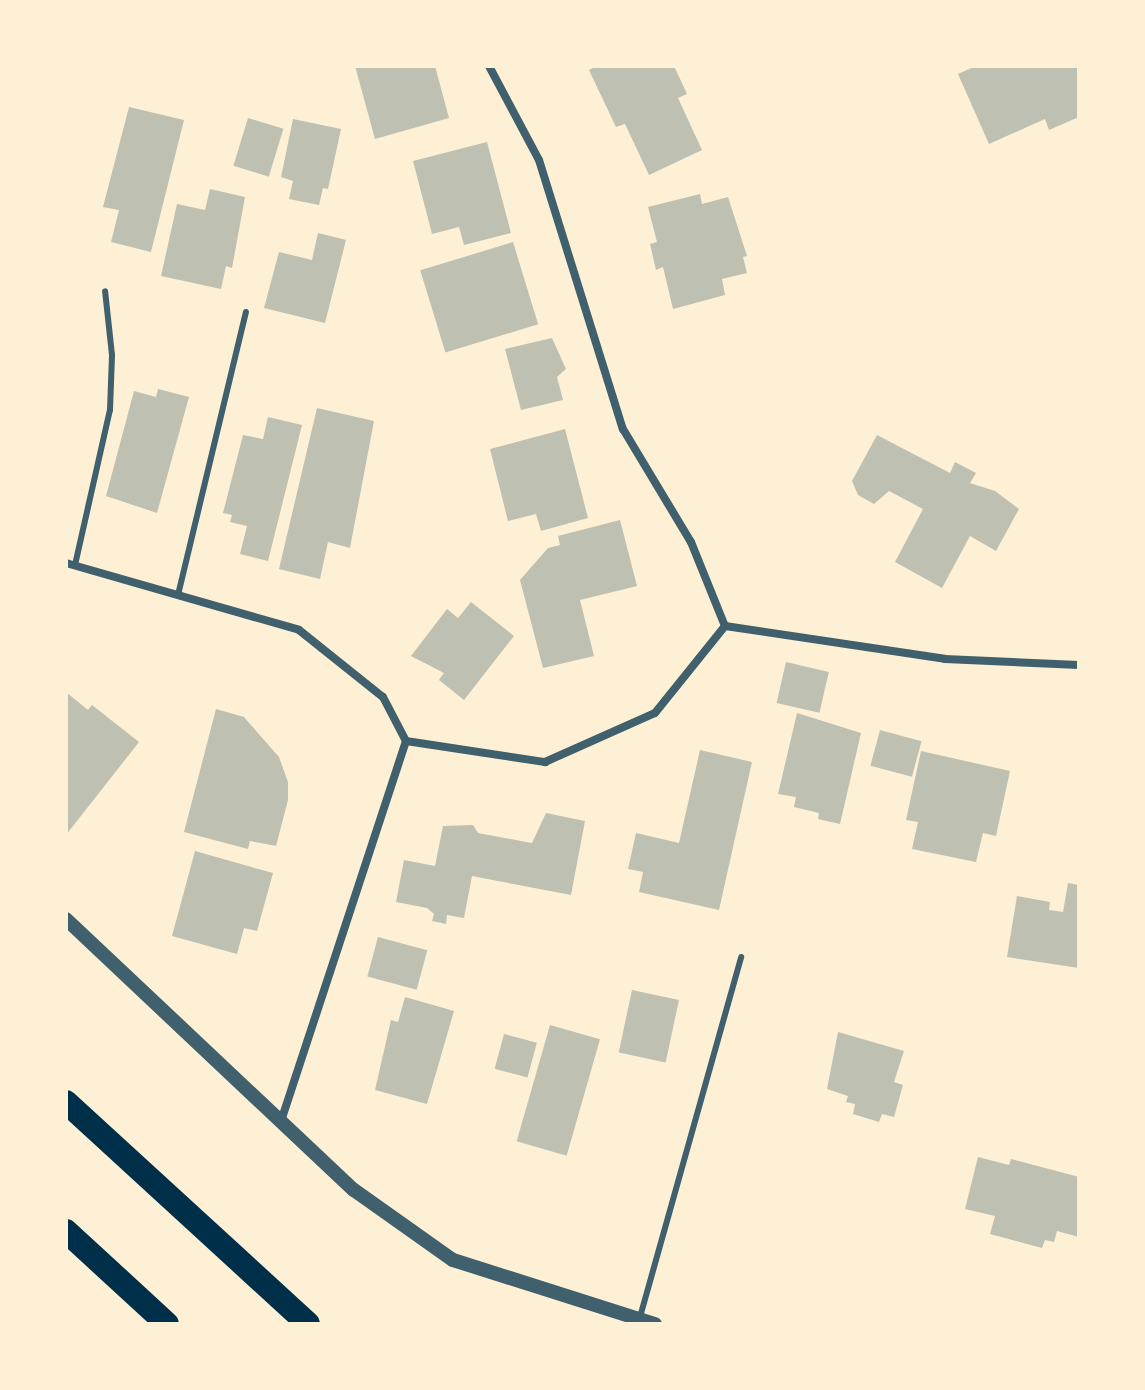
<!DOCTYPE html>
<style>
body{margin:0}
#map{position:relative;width:1145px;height:1390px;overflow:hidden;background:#fdf0d5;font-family:"Alegreya Sans",sans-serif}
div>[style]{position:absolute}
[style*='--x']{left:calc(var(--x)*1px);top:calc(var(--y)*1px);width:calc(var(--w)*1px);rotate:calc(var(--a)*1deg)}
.building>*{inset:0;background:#bec0b2;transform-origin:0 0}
.service>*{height:6px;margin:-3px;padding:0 3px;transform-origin:3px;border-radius:3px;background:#3f606c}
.minor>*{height:8px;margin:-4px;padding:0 4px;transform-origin:4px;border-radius:4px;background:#3f606c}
.tertiary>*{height:14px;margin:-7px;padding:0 7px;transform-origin:7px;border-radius:7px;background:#3f606c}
.motorway>*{height:24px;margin:-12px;padding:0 12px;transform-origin:12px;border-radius:12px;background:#003049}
span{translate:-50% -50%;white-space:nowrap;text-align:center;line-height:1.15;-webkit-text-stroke:6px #fdf0d5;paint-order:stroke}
.frame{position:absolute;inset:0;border:68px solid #fdf0d5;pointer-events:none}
</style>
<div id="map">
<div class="building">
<i style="clip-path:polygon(355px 66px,435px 66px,449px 118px,375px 139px)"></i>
<i style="clip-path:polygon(597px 66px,674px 66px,687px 94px,678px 98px,702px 150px,649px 175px,625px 124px,616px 127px,589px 70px)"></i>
<i style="clip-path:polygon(976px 66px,1079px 66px,1079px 117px,1049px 130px,1045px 119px,989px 144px,958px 74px)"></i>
<i style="clip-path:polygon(129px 107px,184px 120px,151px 252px,111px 242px,119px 210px,103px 207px)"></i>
<i style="left:248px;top:118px;width:37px;height:50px;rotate:17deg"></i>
<i style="clip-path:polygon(293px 119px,341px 129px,328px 189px,323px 188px,319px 205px,289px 199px,293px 181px,281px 177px)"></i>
<i style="clip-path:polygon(487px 142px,511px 233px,464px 245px,459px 227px,432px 234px,413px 161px)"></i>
<i style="clip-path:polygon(210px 189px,245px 197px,232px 268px,226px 266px,221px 289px,161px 276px,177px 204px,205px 210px)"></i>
<i style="clip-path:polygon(700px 194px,702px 204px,728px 197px,747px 256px,743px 257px,747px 273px,722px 279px,725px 295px,673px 309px,663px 267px,656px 270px,650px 244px,657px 242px,648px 207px)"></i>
<i style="clip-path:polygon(318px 233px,346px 240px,325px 323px,264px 308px,279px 252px,312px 260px)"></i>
<i style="left:513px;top:242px;width:86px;height:97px;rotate:73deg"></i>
<i style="clip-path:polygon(552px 338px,566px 369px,557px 377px,563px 400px,521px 410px,505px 349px)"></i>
<i style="clip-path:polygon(158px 389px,189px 397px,157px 513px,106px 496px,134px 391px,156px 397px)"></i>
<i style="clip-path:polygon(317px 408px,374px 421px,350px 548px,328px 542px,320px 579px,279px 569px)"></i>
<i style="clip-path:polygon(268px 417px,302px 425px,268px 561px,240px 554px,247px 526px,230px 522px,232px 515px,223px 513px,243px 435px,263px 439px)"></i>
<i style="clip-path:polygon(565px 429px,588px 518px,541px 531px,536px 514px,508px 521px,490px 449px)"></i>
<i style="clip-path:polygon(877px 435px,950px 473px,955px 462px,976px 473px,970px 483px,995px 491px,1019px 509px,996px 551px,970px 536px,942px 588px,895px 562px,923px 509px,889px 491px,874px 504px,858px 495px,852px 481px)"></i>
<i style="clip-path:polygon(620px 520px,637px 586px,580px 600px,594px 656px,543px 668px,520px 580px,548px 548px,560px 545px,558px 536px)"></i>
<i style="clip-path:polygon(471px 602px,514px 636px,464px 700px,439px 680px,444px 673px,411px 656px,447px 609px,458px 618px)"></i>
<i style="left:786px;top:662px;width:44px;height:42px;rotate:13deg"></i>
<i style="clip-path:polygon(66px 692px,88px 710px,92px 705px,139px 742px,66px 835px)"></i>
<i style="clip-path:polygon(216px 709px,244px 717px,279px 757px,288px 782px,288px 800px,276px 846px,250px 841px,248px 849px,184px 832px)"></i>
<i style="clip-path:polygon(797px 713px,861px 733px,840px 824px,818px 819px,819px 813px,794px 807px,796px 797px,778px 794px)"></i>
<i style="left:880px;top:730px;width:43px;height:37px;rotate:15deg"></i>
<i style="clip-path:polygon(700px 750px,752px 762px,719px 910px,639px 892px,643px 872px,628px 869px,636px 833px,679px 843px)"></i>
<i style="clip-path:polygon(921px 751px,1010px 771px,996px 836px,983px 833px,976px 862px,912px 849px,918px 822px,906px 820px)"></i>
<i style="clip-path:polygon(546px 813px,585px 821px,571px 895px,472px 876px,464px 918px,447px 915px,446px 924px,432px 921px,434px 914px,427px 908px,396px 902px,404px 860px,435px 866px,443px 826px,473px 825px,478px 833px,532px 843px)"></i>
<i style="clip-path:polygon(195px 851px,273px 873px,257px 931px,244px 928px,237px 954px,172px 936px)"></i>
<i style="clip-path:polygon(1068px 883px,1079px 885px,1079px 968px,1007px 957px,1017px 896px,1050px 902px,1049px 910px,1063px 912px)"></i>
<i style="left:378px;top:937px;width:51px;height:41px;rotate:15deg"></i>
<i style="left:632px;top:990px;width:48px;height:64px;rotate:12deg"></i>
<i style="clip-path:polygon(405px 997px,454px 1011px,427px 1104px,375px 1090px,391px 1020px,398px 1022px)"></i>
<i style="left:550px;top:1025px;width:52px;height:121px;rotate:16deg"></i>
<i style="clip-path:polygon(838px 1032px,904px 1051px,894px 1082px,903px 1085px,894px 1117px,882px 1114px,879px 1122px,853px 1114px,855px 1104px,846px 1102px,848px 1096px,827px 1089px)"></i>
<i style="left:504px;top:1034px;width:34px;height:36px;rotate:15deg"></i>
<i style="clip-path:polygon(978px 1157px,1009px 1165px,1011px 1159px,1079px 1177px,1079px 1237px,1057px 1231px,1054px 1242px,1045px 1240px,1042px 1248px,990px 1234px,995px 1216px,965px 1209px)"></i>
</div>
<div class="service">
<i style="--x:75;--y:565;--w:159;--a:-77.3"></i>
<i style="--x:110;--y:410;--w:55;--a:-87.9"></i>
<i style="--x:112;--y:355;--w:64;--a:-96.2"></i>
<i style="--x:178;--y:595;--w:291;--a:-76.5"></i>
<i style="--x:640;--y:1317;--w:374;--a:-74.3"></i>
</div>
<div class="minor">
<i style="--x:489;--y:66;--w:106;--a:62"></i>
<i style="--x:539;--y:160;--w:282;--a:72.7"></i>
<i style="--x:623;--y:429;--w:132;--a:59"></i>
<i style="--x:691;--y:542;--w:91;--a:68"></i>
<i style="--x:66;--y:563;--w:242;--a:16"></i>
<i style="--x:299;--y:630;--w:107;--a:38.6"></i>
<i style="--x:383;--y:697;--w:50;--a:62.4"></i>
<i style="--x:406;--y:741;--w:403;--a:108.2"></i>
<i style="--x:725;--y:626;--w:222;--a:8.5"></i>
<i style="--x:945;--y:659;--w:134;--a:2.6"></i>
<i style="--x:406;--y:741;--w:141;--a:8.6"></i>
<i style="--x:545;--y:762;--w:120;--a:-24"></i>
<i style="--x:655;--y:713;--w:112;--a:-51.2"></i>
</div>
<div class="tertiary">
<i style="--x:66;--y:919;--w:395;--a:43.3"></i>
<i style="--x:354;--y:1190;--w:121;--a:35.3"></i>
<i style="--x:453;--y:1260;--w:212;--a:17.6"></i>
</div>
<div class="motorway">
<i style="--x:66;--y:1102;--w:328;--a:42.5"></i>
<i style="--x:66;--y:1231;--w:137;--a:42.6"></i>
</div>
<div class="frame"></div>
</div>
